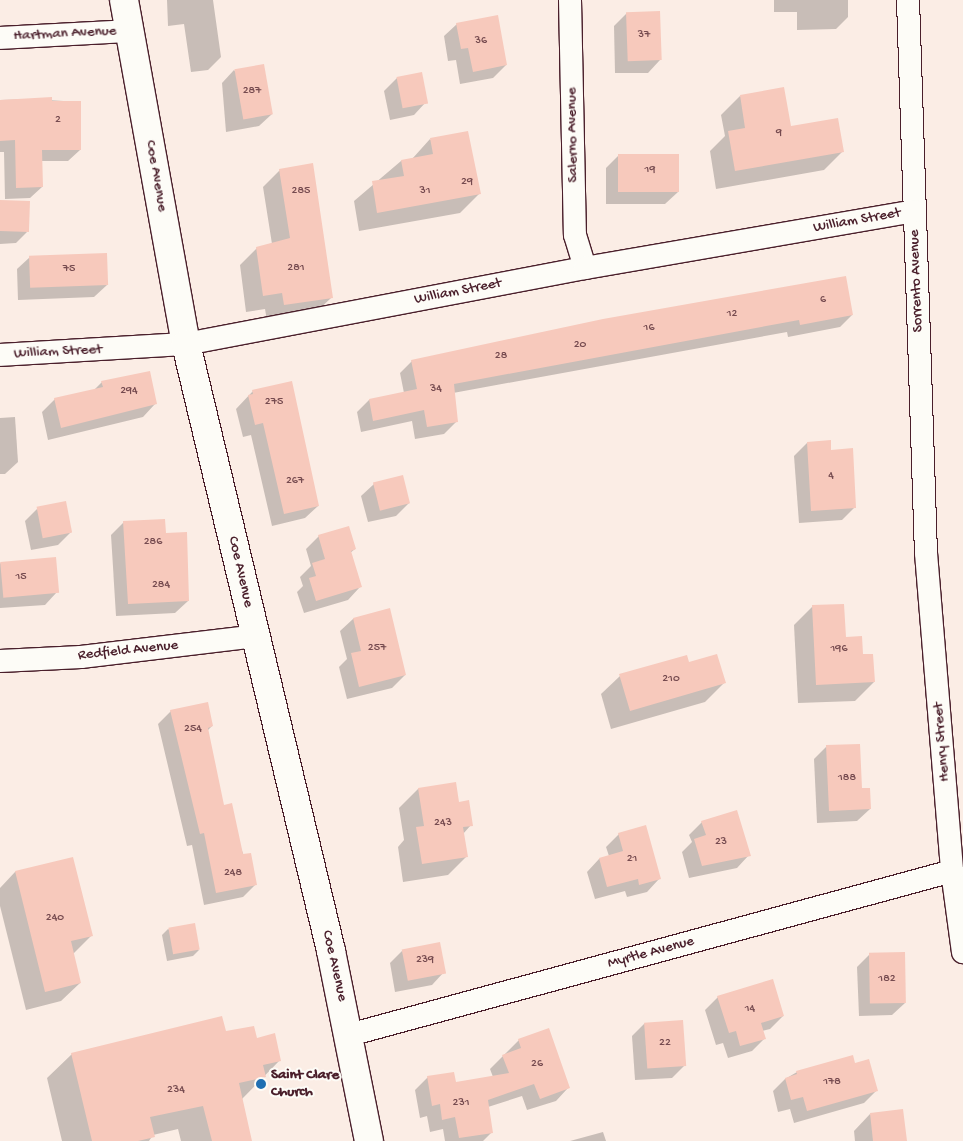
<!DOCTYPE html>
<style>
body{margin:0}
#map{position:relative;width:963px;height:1141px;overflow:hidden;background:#fbede5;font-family:"Gochi Hand",sans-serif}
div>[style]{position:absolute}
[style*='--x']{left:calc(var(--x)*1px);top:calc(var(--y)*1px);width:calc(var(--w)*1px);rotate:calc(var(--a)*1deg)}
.shadow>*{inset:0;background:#0003}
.building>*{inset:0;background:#f7c9bc;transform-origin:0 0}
.roads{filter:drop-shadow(1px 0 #4a1f2b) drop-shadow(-1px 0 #4a1f2b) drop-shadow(0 1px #4a1f2b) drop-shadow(0 -1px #4a1f2b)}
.street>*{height:22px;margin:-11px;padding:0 11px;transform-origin:11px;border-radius:11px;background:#fdfcf7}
.secondary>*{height:28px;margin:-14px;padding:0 14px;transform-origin:14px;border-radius:14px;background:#fdfcf7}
.dots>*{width:14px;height:14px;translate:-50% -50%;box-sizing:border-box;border:2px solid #fdfcf7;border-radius:50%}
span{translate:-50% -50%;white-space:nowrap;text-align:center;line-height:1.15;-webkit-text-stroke:4px #fdfcf7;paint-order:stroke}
.number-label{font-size:12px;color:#754a4f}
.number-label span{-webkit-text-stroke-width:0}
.street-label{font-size:15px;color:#4a1f2b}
.poi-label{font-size:15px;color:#4a1f2b;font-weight:700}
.left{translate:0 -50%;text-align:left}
</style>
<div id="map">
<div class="shadow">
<i style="clip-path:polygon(167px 0,213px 0,221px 57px,208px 70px,191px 72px,184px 24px,168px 26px)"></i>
<i style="clip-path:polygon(774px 0,848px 0,848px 17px,836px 29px,797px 30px,797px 12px,774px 12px)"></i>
<i style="clip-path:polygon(627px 13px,660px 60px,648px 73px,615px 73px,614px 26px)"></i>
<i style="clip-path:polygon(457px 24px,506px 65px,493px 78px,460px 84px,456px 60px,448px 61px,444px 36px)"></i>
<i style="clip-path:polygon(234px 70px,272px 114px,259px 126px,226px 132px,222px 83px)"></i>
<i style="clip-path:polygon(397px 78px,426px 102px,414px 115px,390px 120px,384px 91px)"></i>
<i style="clip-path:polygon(740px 96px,790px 128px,843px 151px,824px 170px,716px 189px,710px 151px,725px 136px,721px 115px)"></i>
<i style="clip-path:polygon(31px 99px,80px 102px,80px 150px,68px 161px,41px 161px,42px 187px,30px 198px,5px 199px,4px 152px,0 152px,0 100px)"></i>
<i style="clip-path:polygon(430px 139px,479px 194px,460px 213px,359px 231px,354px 201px,401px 161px,412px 159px)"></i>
<i style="clip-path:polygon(619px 155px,678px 192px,665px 204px,606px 204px,606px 168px)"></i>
<i style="clip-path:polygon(280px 170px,331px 298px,314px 314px,267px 321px,265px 309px,246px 312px,240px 265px,257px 248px,272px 244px,263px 187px)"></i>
<i style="clip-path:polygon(0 203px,27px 232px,16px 243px,0 244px)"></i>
<i style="clip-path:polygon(30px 257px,107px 285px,94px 297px,18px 300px,17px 269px)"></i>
<i style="clip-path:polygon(852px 315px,840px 327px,788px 337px,787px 332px,453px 393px,457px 421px,444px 434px,415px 439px,412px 421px,361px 432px,357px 412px,369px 400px,404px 393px,400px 373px,412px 361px,603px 320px)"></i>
<i style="clip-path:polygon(102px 382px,155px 404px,143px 417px,48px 440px,42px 412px,55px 399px,94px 390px)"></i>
<i style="clip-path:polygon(253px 391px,318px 506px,305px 518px,272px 526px,251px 435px,243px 437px,236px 409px)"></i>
<i style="clip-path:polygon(15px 417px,18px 462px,5px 474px,0 474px,0 418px)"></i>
<i style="clip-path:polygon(807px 443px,830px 451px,855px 507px,842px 520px,799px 523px,794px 456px)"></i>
<i style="clip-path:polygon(374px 484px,409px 503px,396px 516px,368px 522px,361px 496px)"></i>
<i style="clip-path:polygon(38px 508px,71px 532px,58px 545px,31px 550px,25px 521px)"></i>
<i style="clip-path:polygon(124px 522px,165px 535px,188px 601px,175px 613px,116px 616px,111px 535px)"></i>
<i style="clip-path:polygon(319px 536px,355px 549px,350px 553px,360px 587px,348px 600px,304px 613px,297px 592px,303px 586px,300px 577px,311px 566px,306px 549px)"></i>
<i style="clip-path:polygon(0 563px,57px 592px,45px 605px,0 608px)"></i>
<i style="clip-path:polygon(813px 606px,862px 656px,874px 682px,855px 701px,798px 703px,794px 625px)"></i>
<i style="clip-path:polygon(389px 610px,405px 675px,392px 688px,347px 699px,339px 667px,347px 659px,340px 631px,353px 619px)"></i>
<i style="clip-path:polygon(689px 663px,724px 683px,705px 702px,611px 729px,601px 694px,620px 676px)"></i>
<i style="clip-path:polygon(171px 711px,212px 726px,207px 731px,223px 806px,256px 884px,243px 897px,204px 905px,192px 845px,187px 846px,158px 724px)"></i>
<i style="clip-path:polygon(827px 746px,861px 790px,870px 809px,857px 821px,817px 823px,814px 759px)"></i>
<i style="clip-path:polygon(455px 783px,458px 803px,471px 825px,463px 834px,466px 857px,448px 875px,403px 882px,398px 847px,404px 840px,399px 808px,418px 789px)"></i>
<i style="clip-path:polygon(702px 822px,749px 855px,737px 868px,689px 878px,682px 852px,692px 842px,689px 835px)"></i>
<i style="clip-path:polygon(619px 834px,659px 879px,647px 892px,627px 897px,625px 891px,595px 899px,587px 872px,599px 859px,609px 856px,606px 847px)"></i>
<i style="clip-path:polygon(72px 859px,91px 936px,73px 954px,80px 983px,61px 1001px,26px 1010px,0 906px,0 888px,15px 872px)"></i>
<i style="clip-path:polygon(168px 929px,199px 950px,193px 956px,167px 961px,162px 935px)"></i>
<i style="clip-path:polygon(403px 950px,444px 972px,432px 985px,395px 992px,390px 963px)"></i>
<i style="clip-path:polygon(870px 954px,905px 1003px,892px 1015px,859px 1016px,857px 967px)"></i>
<i style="clip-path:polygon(718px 997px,783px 1016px,770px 1029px,762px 1031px,765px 1038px,752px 1051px,728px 1058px,723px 1043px,716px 1045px,705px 1010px)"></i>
<i style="clip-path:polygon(645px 1023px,685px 1065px,672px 1078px,635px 1080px,632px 1036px)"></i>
<i style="clip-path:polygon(225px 1033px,256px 1039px,280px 1060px,242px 1099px,251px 1141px,181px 1141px,178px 1129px,153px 1135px,149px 1141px,62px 1141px,47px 1078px,72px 1054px)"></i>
<i style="clip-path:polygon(519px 1040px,568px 1088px,556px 1101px,527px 1110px,522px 1096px,488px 1107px,492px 1132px,483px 1141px,445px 1141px,443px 1129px,430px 1132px,427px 1116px,420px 1118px,415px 1090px,428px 1077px,455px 1083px,493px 1077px,490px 1069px)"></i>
<i style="clip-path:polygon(854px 1065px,877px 1090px,864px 1103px,794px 1123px,790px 1109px,778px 1112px,773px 1091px,785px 1079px,797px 1072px)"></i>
<i style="clip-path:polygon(870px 1114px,905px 1141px,855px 1141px,854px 1131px)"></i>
<i style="clip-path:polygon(603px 1132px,606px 1141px,570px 1141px)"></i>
</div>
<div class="building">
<i style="left:660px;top:11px;width:49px;height:34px;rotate:88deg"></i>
<i style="clip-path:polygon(498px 15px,507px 65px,473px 72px,468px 48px,461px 49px,456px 23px)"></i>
<i style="left:264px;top:64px;width:51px;height:30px;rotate:80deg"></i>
<i style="left:422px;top:72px;width:32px;height:26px;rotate:79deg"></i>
<i style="clip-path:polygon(784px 87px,791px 126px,838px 118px,844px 152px,735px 171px,728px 131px,745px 128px,740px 95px)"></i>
<i style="clip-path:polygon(52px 97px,52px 101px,81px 101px,81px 150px,42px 150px,43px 187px,16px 188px,15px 140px,0 141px,0 100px)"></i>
<i style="clip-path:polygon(468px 131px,481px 194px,377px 213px,372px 181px,404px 176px,401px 160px,433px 154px,430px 138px)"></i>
<i style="left:618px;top:154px;width:61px;height:38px"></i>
<i style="clip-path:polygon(313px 163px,333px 298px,284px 305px,282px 293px,263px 296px,256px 247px,290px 238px,279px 169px)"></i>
<i style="left:30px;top:201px;width:31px;height:30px;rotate:92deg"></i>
<i style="left:107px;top:253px;width:32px;height:78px;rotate:88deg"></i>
<i style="clip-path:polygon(846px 276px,853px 315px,800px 325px,799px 320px,454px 384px,458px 422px,427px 427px,424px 410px,373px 421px,369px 399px,417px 389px,411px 360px,603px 319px)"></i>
<i style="clip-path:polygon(150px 371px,157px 404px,61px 428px,54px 398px,103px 387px,101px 381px)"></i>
<i style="clip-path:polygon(292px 381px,319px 506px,284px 514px,263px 423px,255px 425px,248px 395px,253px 394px,252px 390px)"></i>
<i style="clip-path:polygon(831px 440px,831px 450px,853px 448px,856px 508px,811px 511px,807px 442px)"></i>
<i style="left:403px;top:475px;width:29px;height:31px;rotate:76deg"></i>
<i style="left:66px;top:501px;width:32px;height:30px;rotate:79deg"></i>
<i style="clip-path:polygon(165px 519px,166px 533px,187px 532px,189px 601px,128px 604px,123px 521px)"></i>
<i style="clip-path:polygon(349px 526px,356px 549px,351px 551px,362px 587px,316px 601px,309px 578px,316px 576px,312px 563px,325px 559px,318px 535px)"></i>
<i style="left:56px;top:557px;width:36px;height:56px;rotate:85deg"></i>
<i style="clip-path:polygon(844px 604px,846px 637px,862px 636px,863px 654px,873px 654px,875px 682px,816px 685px,812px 605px)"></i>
<i style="clip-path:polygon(390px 608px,406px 675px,359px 687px,351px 653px,361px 651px,353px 618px)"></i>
<i style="clip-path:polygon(717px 654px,726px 683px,630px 711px,619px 674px,687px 655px,689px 662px)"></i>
<i style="clip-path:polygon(208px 702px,213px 726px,208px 728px,224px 805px,232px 803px,243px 854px,251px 853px,257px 885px,216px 893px,204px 833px,200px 834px,170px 710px)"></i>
<i style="clip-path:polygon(860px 744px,862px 788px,870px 788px,871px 809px,829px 811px,826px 745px)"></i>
<i style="clip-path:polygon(456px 782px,459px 802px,469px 800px,473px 826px,463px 827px,468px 857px,422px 864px,416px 827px,424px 826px,418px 788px)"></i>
<i style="clip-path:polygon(737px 810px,751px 856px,702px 866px,694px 839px,706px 835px,701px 821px)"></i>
<i style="clip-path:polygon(646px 825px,661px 879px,639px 885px,638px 879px,607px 887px,599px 858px,623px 851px,618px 833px)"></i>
<i style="clip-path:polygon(73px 857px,93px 936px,71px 941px,81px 983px,45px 992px,15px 871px)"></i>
<i style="left:195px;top:923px;width:27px;height:27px;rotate:80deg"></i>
<i style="left:440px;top:942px;width:32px;height:39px;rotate:79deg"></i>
<i style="left:905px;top:952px;width:51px;height:36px;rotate:89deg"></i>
<i style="clip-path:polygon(773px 979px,784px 1016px,761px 1023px,766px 1039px,740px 1046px,736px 1031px,729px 1033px,717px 996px)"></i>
<i style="clip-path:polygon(222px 1016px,226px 1031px,254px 1026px,257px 1038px,275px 1033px,281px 1061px,263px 1065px,266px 1077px,239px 1083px,252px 1141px,212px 1141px,203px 1106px,150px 1117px,155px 1137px,138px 1141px,92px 1141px,71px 1053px)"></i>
<i style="left:683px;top:1020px;width:46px;height:39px;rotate:86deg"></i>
<i style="clip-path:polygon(549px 1028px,570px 1088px,540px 1099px,534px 1084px,488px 1100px,493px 1133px,459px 1138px,455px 1117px,442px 1120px,440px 1104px,432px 1106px,427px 1076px,454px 1072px,456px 1082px,509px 1073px,502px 1055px,521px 1048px,518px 1039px)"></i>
<i style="clip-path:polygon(853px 1055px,855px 1063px,869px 1059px,878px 1091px,807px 1111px,803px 1097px,791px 1100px,785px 1078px,797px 1074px,796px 1071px)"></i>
<i style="clip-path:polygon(903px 1109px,907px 1141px,873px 1141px,870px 1113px)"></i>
</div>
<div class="roads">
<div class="street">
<i style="--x:570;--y:0;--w:235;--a:88.8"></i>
<i style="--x:575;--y:235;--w:34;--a:73"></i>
<i style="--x:908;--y:0;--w:553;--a:88.14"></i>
<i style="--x:926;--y:553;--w:319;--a:85.3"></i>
<i style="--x:952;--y:871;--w:82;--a:82.3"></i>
<i style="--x:0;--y:38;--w:130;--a:-3.1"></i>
<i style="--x:0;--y:355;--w:186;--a:-3.4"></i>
<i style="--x:186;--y:344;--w:406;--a:-10.8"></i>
<i style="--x:585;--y:268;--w:334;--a:-9.8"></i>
<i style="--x:0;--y:661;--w:81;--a:-2.8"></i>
<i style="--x:81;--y:657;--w:176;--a:-6.8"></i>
<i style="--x:349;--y:1035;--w:625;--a:-15.21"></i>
</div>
<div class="secondary">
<i style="--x:124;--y:0;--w:350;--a:79.8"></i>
<i style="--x:186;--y:344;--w:624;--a:76.56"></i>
<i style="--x:331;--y:951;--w:194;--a:78.7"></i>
</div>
</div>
<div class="dots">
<i style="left:261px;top:1084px;background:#1f6fb2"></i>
</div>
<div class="number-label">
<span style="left:644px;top:36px">37</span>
<span style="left:481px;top:42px">36</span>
<span style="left:252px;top:92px">287</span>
<span style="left:58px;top:121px">2</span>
<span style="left:779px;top:134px">9</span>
<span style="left:650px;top:171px">19</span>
<span style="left:467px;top:183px">29</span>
<span style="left:301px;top:192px">285</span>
<span style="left:425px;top:192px">31</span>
<span style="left:296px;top:269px">281</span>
<span style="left:69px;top:270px">75</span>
<span style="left:823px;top:301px">6</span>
<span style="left:732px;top:315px">12</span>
<span style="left:649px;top:329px">16</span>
<span style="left:580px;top:346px">20</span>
<span style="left:501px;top:357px">28</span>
<span style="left:436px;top:390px">34</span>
<span style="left:129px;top:392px">294</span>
<span style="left:274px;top:403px">275</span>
<span style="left:831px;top:477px">4</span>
<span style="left:295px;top:482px">267</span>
<span style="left:153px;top:543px">286</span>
<span style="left:21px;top:578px">15</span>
<span style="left:161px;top:586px">284</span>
<span style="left:377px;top:649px">257</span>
<span style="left:839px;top:650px">196</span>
<span style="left:671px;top:680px">210</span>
<span style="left:193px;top:730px">254</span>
<span style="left:847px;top:779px">188</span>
<span style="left:443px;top:824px">243</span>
<span style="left:721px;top:843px">23</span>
<span style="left:632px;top:860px">21</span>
<span style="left:233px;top:874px">248</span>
<span style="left:55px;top:919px">240</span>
<span style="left:425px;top:961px">239</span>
<span style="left:887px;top:980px">182</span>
<span style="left:750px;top:1010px">14</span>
<span style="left:665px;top:1044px">22</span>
<span style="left:537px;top:1065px">26</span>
<span style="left:832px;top:1083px">178</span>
<span style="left:176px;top:1091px">234</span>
<span style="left:461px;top:1104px">231</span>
</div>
<div class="street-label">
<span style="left:65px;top:34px;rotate:-3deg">Hartman Avenue</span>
<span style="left:573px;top:135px;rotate:-91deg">Salerno Avenue</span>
<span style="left:156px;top:176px;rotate:80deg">Coe Avenue</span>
<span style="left:857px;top:221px;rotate:-10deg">William Street</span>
<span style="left:917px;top:281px;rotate:-92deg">Sorrento Avenue</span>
<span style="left:458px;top:292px;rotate:-11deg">William Street</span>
<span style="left:58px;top:352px;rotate:-3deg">William Street</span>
<span style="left:240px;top:572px;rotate:77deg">Coe Avenue</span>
<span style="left:128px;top:651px;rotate:-6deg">Redfield Avenue</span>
<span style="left:942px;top:742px;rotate:-95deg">Henry Street</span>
<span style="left:651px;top:953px;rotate:-15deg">Myrtle Avenue</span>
<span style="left:334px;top:966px;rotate:77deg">Coe Avenue</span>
</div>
<div class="poi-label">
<span class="left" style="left:271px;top:1084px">Saint Clare<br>Church</span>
</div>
</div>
